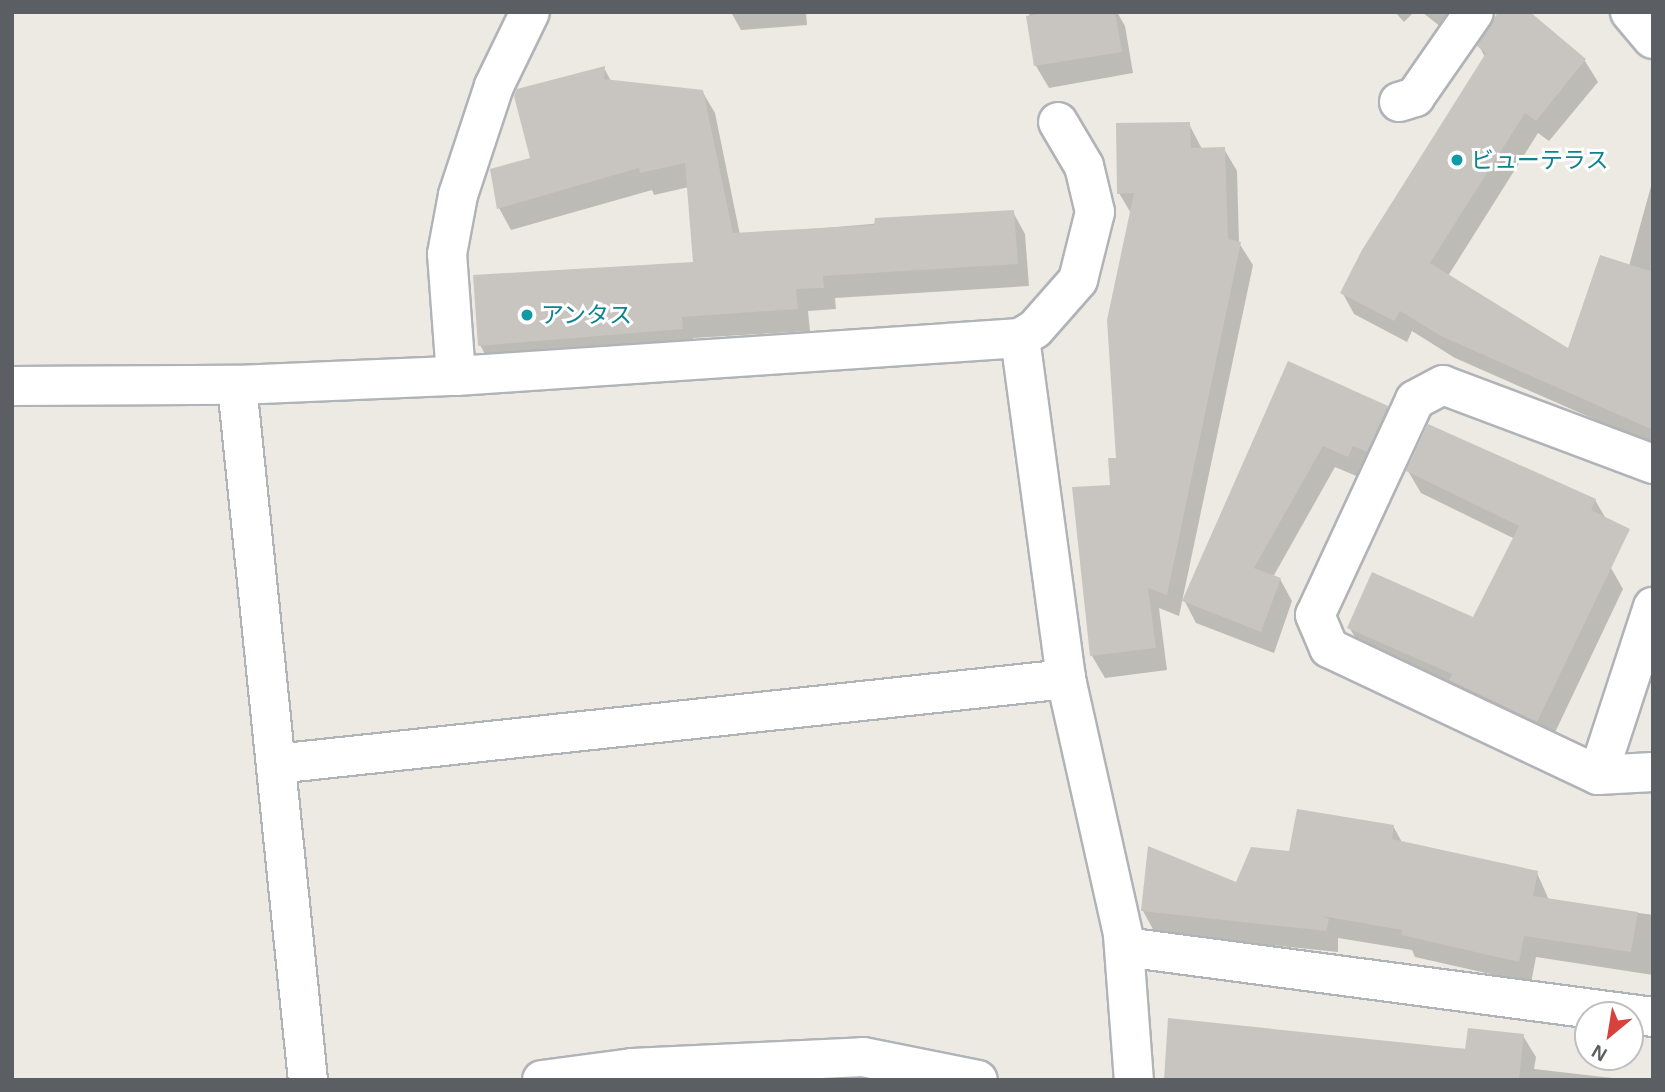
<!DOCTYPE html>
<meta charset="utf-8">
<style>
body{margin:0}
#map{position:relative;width:1665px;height:1092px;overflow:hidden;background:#eceae3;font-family:Helvetica,"Noto Sans JP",sans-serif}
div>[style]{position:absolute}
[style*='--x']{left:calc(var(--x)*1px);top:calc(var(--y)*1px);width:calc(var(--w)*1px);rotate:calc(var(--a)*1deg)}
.shadow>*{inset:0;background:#0003}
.building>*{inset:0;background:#c8c4c0}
.roads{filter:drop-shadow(2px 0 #b0b3b7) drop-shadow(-2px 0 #b0b3b7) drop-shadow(0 2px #b0b3b7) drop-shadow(0 -2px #b0b3b7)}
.minor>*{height:38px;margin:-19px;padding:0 19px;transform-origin:19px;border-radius:19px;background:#fff}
.dots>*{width:19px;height:19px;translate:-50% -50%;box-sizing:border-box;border:4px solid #fff;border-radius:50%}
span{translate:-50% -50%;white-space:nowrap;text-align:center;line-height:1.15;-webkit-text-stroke:6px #fff;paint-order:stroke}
.culture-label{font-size:23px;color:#0d838f}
.left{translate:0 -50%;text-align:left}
.frame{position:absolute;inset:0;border:14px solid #5b5e62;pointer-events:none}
.north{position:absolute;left:1574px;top:1001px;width:70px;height:70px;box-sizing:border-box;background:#fff;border:2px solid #bdbfc0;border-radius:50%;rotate:210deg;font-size:19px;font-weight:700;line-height:28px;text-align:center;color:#5b5e62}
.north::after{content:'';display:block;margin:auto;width:24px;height:32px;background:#d7423e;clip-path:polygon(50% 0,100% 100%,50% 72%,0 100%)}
</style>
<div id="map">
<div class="shadow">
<i style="clip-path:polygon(731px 12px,806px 12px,807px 25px,741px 30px)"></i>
<i style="clip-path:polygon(1029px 12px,1117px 12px,1125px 26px,1133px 73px,1049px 88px,1036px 66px)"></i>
<i style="clip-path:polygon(1395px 12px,1414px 12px,1404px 22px)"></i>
<i style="clip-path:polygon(1422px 12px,1484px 12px,1456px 39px)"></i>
<i style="clip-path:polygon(1527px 12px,1585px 61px,1598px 82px,1549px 141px,1538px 133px,1448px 276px,1569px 350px,1629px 266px,1653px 179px,1653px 445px,1455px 358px,1412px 331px,1407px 342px,1354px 314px,1342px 292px,1485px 57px,1479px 46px)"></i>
<i style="clip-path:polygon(604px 68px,611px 81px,702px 91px,715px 113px,740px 235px,1013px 212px,1025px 234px,1029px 286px,835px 298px,836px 309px,808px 311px,810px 331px,693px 338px,695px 351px,492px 367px,480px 345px,695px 264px,689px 187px,654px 195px,652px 190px,511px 230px,499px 208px,491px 171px,532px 159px)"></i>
<i style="clip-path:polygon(1189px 124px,1202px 149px,1224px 149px,1237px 171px,1239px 243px,1253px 265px,1179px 616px,1159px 608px,1167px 670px,1105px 678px,1092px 656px,1074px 489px,1112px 486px,1118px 459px,1132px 215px,1119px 193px)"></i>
<i style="clip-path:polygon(1289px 364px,1387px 407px,1399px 429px,1361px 478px,1335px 467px,1273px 577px,1280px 579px,1292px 601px,1274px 653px,1196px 623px,1184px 600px)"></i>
<i style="clip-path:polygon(1408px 471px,1595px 500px,1619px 541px,1611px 568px,1623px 589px,1550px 743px,1362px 649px,1349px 627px,1474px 619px,1515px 539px,1421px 493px)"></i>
<i style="clip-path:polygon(1393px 826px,1403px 844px,1537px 873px,1549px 900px,1653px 915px,1653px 975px,1536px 957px,1531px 983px,1415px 957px,1412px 950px,1338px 938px,1338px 952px,1155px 933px,1143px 911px,1237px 884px,1291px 853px)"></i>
<i style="clip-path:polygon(1523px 1036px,1536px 1057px,1534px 1069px,1630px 1080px,1166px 1080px,1430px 1047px,1467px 1049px)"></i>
</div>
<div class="building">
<i style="clip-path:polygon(1051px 12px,1115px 12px,1122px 52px,1034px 66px,1026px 16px)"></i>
<i style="clip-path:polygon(1498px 12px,1530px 12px,1586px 59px,1536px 121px,1525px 113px,1430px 263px,1568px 348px,1600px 255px,1653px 272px,1653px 430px,1441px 336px,1400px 311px,1394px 321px,1340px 293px,1362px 250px,1486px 53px,1477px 46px)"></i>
<i style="clip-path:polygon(605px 66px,604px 79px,703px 90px,733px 233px,874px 225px,875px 218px,1014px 210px,1018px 264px,823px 276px,824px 288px,796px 289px,798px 309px,682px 317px,683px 329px,478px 346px,473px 275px,693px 262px,685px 163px,640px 173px,639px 168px,497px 209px,490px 169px,530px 158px,514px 96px,517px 89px)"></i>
<i style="clip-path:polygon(1190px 122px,1191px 148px,1225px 147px,1228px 239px,1241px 242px,1167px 595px,1148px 588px,1156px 648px,1090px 656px,1072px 487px,1110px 485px,1108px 458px,1116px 458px,1107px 320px,1134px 193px,1117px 194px,1116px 123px)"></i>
<i style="clip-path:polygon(1288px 361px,1388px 406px,1367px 452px,1353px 446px,1348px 457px,1323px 446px,1254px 568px,1281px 578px,1261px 632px,1182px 601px)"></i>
<i style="clip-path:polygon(1428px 424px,1596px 499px,1591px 510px,1630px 529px,1537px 722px,1449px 680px,1452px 674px,1347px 628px,1372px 572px,1473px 617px,1519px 526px,1406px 471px)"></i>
<i style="clip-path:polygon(1297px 809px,1394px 825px,1392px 839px,1538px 871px,1533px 896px,1638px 912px,1631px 952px,1524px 936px,1519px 962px,1401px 935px,1402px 930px,1322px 916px,1329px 919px,1326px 931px,1141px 911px,1148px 846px,1236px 882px,1251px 847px,1289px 851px)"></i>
<i style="clip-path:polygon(1168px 1018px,1465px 1049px,1468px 1028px,1524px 1034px,1519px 1080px,1164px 1080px)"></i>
</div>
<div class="roads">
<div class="minor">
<i style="--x:1630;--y:12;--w:35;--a:50"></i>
<i style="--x:1399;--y:102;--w:17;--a:-17"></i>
<i style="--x:1415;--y:97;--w:103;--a:-55.2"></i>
<i style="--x:1020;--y:338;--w:344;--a:82.3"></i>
<i style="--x:1066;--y:679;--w:262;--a:77.4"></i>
<i style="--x:1123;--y:935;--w:145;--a:85.7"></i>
<i style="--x:456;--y:376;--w:122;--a:-94.2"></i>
<i style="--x:447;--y:254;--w:60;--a:-79.4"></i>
<i style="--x:458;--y:195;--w:115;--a:-71.7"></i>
<i style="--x:494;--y:86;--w:82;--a:-64.1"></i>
<i style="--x:237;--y:385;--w:699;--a:84.17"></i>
<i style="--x:12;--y:386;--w:225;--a:-0.3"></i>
<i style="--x:237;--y:385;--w:219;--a:-2.4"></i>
<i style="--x:456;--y:376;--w:565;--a:-3.85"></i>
<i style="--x:1020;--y:338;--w:17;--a:-31"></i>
<i style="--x:1035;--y:329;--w:65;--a:-48.7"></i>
<i style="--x:1078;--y:280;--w:70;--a:-76"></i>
<i style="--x:1095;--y:212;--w:47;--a:-103.4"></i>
<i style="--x:1084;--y:166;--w:51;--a:-120.6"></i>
<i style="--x:1653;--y:464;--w:224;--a:-159.4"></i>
<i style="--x:1443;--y:385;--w:32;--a:152"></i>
<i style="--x:1415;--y:400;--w:237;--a:114.9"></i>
<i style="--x:1315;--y:615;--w:36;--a:67"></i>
<i style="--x:1329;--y:648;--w:297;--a:25.3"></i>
<i style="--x:1598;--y:775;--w:55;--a:-3.1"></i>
<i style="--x:276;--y:764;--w:795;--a:-6.14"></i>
<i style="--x:1598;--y:775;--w:177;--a:-71.9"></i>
<i style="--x:1125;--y:947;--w:533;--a:7.55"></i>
<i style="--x:542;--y:1080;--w:91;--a:-7.6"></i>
<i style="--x:632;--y:1068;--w:231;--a:-2.7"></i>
<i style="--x:863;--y:1057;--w:117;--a:11.3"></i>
</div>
</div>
<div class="dots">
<i style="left:1457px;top:160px;background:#0f9aa8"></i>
<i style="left:527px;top:315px;background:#0f9aa8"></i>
</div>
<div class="culture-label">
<span class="left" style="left:1471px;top:160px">ビューテラス</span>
<span class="left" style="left:541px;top:315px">アンタス</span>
</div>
<div class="frame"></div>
<div class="north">N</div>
</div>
